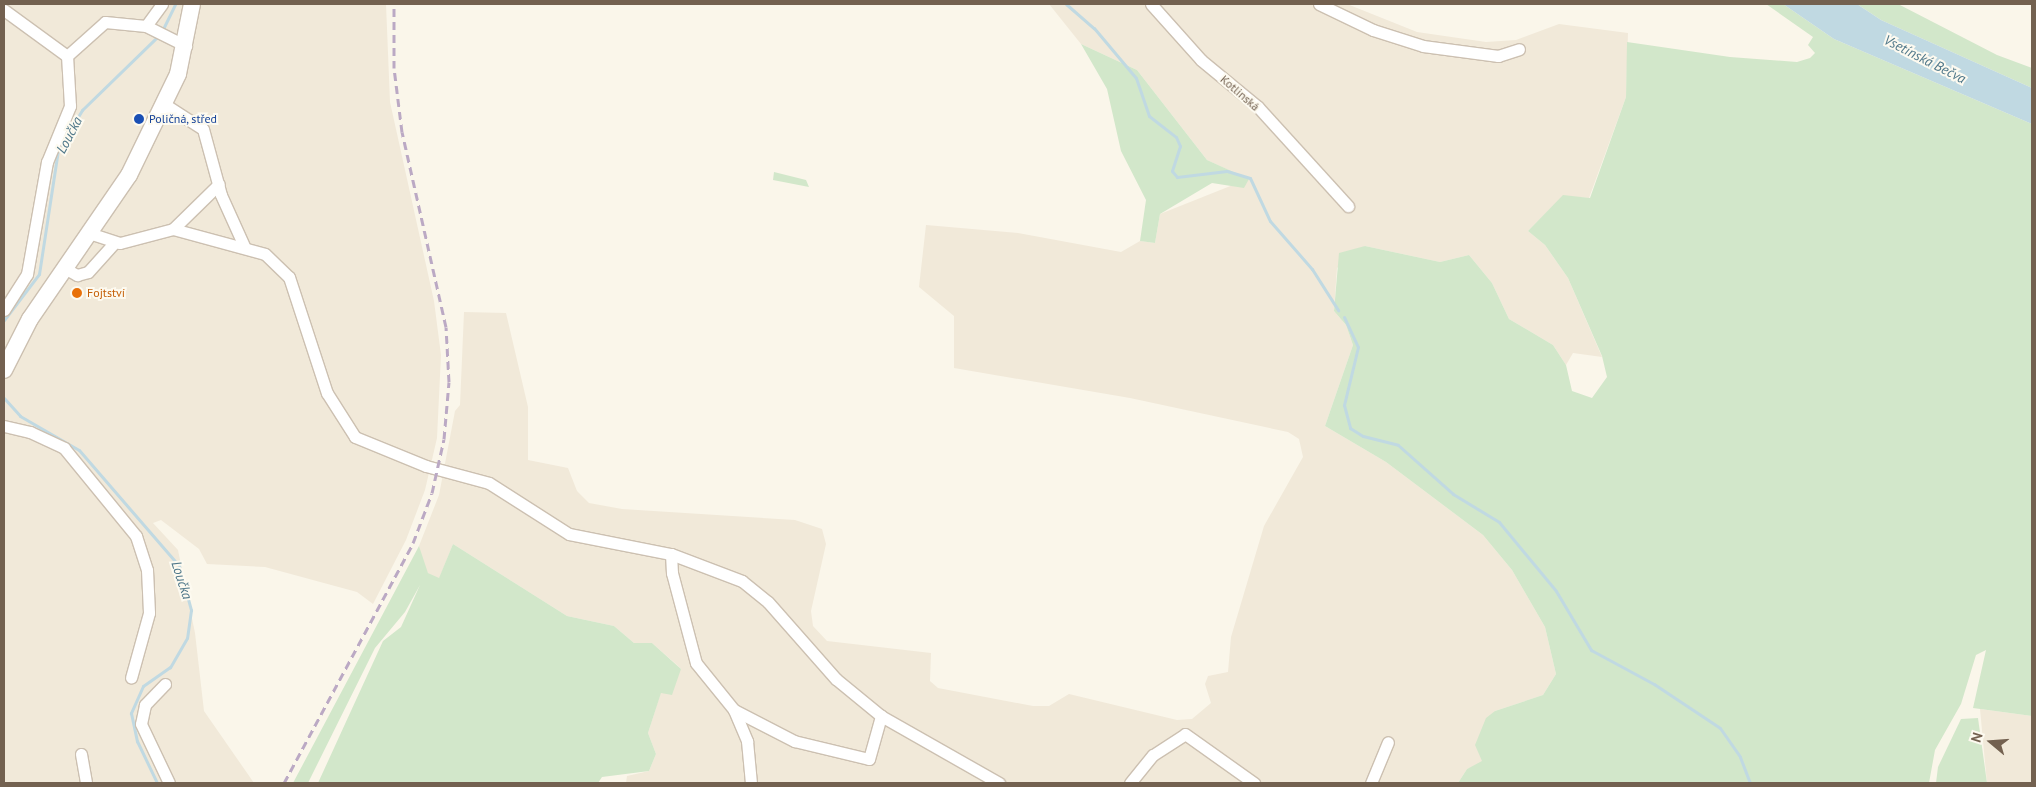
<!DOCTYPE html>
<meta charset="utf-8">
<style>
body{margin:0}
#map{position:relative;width:2036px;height:787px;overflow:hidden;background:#faf6ea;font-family:"PT Sans",sans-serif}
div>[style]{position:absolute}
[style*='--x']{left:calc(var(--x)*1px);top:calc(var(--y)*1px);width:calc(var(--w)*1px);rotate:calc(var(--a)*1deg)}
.residential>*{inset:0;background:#f1e9d9}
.green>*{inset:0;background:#d2e7ca}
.water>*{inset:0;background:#c0d9e2}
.stream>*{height:3px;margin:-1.5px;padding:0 1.5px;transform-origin:1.5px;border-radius:1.5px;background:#c0d9e2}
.roads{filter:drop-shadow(1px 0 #ccc0b1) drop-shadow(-1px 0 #ccc0b1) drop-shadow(0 1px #ccc0b1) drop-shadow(0 -1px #ccc0b1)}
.street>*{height:11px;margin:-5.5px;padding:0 5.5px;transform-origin:5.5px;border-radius:5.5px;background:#fff}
.secondary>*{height:16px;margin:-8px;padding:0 8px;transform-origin:8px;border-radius:8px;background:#fff}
.rail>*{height:3px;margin-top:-1.5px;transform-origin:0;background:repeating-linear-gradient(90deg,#bba9c4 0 8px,transparent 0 13px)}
.dots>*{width:14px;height:14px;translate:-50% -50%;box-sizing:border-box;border:2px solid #fdfaf0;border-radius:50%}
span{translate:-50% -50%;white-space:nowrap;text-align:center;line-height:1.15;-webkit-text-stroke:4px #fdfaf0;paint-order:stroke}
.street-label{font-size:12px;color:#736150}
.transit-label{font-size:12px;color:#164399}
.left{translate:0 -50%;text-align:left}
.food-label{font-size:12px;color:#c56008}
.water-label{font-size:14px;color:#50788a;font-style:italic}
.frame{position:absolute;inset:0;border:5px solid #736150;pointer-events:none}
.north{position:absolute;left:1966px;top:717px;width:50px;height:50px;-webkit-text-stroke:4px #fdfaf0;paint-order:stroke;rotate:288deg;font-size:14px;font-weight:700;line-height:20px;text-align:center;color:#736150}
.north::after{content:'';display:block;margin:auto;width:18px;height:22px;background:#736150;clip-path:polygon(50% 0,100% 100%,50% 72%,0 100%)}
</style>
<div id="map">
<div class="residential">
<i style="clip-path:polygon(4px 4px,386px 4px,390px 102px,434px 301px,441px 355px,437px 438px,425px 490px,406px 540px,373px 604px,357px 592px,265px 567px,207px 564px,199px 549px,161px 520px,153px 523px,178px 550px,195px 633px,204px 711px,254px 783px,4px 783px)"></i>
<i style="clip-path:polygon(1049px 4px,1347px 4px,1417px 32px,1486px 42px,1516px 40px,1559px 24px,1628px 33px,1626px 97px,1589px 198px,1563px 196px,1528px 231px,1545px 245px,1568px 278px,1602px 357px,1573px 353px,1566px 365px,1553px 345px,1509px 319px,1492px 283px,1469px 255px,1440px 262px,1365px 246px,1337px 268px,1334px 311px,1346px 325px,1353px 345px,1325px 426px,1386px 462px,1483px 535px,1512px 570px,1545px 627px,1556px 674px,1543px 695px,1495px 711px,1482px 762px,1467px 769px,1458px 783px,626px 783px,627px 776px,649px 771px,656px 754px,648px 733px,661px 692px,681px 669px,677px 665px,652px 643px,634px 643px,614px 626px,567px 616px,453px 544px,439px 579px,428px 573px,422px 562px,419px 546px,439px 495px,455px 411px,460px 405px,464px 312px,506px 313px,528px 407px,528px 460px,568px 468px,577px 491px,589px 503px,622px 509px,795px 520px,822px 529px,826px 544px,811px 611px,813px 626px,827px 641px,931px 653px,930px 681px,938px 688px,1033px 706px,1049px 706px,1069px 694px,1177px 720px,1192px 719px,1211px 703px,1205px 684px,1208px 676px,1228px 672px,1231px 637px,1264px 526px,1303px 457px,1299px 439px,1288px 432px,1130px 398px,954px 368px,954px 316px,919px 287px,926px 225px,1018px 233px,1121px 252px,1140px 241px,1155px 243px,1160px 214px,1248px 179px,1207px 160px,1137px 70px,1081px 44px)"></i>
<i style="clip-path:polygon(1980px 709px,2032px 716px,2032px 783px,1987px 783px)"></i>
</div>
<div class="green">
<i style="clip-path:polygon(1766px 4px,1783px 4px,1834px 39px,2032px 124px,2032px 716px,1973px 708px,1986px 650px,1976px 655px,1961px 704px,1935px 750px,1929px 783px,1458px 783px,1467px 769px,1482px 761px,1475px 745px,1486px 718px,1495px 711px,1543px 695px,1556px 674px,1545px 627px,1512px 570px,1483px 535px,1386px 462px,1325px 426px,1353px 345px,1346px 325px,1334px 311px,1339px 253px,1365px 246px,1440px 262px,1469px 255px,1492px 283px,1509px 319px,1553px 345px,1566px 365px,1572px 391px,1592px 398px,1607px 377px,1602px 356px,1568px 278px,1545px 245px,1528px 231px,1563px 195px,1590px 198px,1626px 97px,1627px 42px,1730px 57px,1797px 62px,1810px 58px,1815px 53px,1808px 45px,1813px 37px)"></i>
<i style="clip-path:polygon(1857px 4px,1898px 4px,1997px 55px,2032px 68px,2032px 88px,1881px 20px)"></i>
<i style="clip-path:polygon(1081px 44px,1137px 70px,1207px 160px,1249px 179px,1244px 188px,1212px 183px,1160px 214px,1155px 243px,1140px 241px,1146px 200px,1121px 151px,1107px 89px)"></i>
<i style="clip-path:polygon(774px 172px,806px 180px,809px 187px,773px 180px)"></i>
<i style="clip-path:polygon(453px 544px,567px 616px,614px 626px,634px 643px,652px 643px,681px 669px,672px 695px,661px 693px,648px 733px,656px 754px,649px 771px,602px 777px,598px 783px,318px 783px,383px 641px,401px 627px,420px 585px,405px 612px,375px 648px,308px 783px,293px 783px,419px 546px,428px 573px,439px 578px)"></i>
<i style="clip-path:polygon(1978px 718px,1987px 783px,1936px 783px,1938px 767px,1961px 719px)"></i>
</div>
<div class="water">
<i style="clip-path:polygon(1783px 4px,1857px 4px,1881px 20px,2032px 88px,2032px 124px,1834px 39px)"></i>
</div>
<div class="stream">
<i style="--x:1066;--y:4;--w:37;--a:41"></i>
<i style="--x:1094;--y:28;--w:65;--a:50"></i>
<i style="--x:1136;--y:78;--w:40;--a:71.1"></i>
<i style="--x:1149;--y:116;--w:34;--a:38"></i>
<i style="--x:1176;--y:137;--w:10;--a:66"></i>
<i style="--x:1180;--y:146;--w:26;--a:108"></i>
<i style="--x:1172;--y:171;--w:8;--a:50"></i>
<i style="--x:1177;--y:177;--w:50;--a:-6.8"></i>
<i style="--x:1227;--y:171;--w:24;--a:17"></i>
<i style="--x:1250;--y:178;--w:47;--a:65.1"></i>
<i style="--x:1270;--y:221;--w:64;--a:48.8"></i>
<i style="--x:1312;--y:269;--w:49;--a:57.6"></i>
<i style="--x:162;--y:31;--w:30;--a:-64"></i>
<i style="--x:1344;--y:317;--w:33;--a:65"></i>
<i style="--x:1358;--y:347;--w:60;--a:103.6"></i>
<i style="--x:1344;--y:405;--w:24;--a:75"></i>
<i style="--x:1350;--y:428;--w:15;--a:32"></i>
<i style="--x:1363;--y:436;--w:36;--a:14"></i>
<i style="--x:1398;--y:445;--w:74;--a:41.7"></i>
<i style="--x:1453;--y:494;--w:54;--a:31.3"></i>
<i style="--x:1499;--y:522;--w:89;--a:50.4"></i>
<i style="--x:1556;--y:591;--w:69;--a:59.3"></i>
<i style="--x:1591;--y:650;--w:72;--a:28.4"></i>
<i style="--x:1654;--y:684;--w:79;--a:33.7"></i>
<i style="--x:1720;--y:728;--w:35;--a:55"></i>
<i style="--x:1740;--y:757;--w:28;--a:69"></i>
<i style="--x:4;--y:320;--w:58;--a:-52.7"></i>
<i style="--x:39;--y:274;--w:125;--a:-81.3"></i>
<i style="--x:58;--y:150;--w:47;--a:-59"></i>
<i style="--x:82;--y:110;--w:106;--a:-44.2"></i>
<i style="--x:4;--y:398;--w:24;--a:48"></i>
<i style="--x:20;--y:416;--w:68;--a:30"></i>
<i style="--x:79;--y:450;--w:153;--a:49.2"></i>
<i style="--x:179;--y:566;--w:46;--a:74.7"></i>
<i style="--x:191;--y:610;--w:28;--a:98"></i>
<i style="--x:187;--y:638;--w:34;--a:120"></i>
<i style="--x:170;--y:667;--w:33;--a:145"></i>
<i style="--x:143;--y:686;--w:30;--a:114"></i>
<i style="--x:131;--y:713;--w:29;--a:78"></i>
<i style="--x:137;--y:741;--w:47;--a:64.5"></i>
</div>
<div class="roads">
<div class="street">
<i style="--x:162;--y:4;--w:27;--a:126"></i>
<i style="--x:146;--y:26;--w:45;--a:26.6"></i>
<i style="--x:1151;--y:4;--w:75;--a:48.2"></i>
<i style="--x:1201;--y:60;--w:74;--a:39.5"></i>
<i style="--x:1258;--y:107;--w:134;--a:47.7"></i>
<i style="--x:1319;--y:4;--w:60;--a:25.7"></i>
<i style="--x:1373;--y:30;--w:52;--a:17.7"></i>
<i style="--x:1423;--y:46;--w:76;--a:7.6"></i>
<i style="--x:1498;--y:56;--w:22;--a:-18"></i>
<i style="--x:4;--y:10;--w:78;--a:36.1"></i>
<i style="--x:164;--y:104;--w:46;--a:32.7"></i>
<i style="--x:203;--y:129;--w:68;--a:74.7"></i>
<i style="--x:221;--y:195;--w:56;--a:65.7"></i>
<i style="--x:173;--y:229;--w:64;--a:-44.4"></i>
<i style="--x:92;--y:234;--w:29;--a:18"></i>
<i style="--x:120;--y:243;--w:55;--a:-14.8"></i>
<i style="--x:173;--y:229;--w:95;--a:15.2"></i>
<i style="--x:265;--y:254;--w:33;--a:44"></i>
<i style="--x:289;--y:277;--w:122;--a:71.9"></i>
<i style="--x:327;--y:393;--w:52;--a:57.5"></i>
<i style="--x:355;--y:437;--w:77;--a:22.2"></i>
<i style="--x:426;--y:466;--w:65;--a:15.1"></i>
<i style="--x:489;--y:483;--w:95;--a:32.5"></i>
<i style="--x:569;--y:534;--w:104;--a:11.1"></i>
<i style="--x:671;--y:554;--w:76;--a:20.8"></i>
<i style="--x:742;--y:581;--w:33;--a:39"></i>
<i style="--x:768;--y:602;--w:103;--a:48.6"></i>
<i style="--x:836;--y:679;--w:58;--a:39.4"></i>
<i style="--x:881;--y:716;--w:136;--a:29.6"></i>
<i style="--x:66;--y:269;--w:13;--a:29"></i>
<i style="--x:77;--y:275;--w:11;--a:-15"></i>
<i style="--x:88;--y:272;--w:39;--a:-48"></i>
<i style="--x:4;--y:310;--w:43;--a:-57.4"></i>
<i style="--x:27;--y:274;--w:114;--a:-79.9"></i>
<i style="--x:47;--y:162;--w:61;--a:-67.7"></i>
<i style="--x:70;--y:106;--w:50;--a:-93.4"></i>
<i style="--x:67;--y:56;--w:51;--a:-41.8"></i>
<i style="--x:105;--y:22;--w:41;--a:5.6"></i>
<i style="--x:4;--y:426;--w:27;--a:13"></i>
<i style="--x:30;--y:432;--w:38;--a:25"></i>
<i style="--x:64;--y:448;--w:114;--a:50.7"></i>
<i style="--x:136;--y:536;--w:36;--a:72"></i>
<i style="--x:147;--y:570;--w:43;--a:87.3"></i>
<i style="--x:149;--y:613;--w:67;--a:105.5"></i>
<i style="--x:671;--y:554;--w:19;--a:87"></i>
<i style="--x:672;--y:573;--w:93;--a:75.1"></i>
<i style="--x:696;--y:663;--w:60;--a:51"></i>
<i style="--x:734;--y:710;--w:68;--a:27.3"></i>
<i style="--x:794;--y:741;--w:77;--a:13.5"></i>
<i style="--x:869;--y:759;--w:45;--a:-74.4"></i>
<i style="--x:165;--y:684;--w:29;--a:134"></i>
<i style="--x:145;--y:705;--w:19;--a:102"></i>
<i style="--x:141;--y:724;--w:65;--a:64.6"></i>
<i style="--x:734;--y:710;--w:34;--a:67"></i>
<i style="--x:747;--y:741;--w:42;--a:84.6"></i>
<i style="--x:81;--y:754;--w:29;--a:80"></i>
<i style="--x:1130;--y:783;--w:36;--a:-51"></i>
<i style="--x:1153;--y:755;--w:38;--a:-33"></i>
<i style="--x:1185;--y:734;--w:85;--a:35.4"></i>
<i style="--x:1371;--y:783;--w:44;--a:-67.5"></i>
</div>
<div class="secondary">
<i style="--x:4;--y:370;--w:57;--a:-63"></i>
<i style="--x:30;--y:319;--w:175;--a:-55.5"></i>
<i style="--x:129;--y:175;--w:112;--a:-64.1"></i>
<i style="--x:178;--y:74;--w:71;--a:-78.7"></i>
</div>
</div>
<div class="rail">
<i style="--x:284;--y:783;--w:272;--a:-61.7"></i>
<i style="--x:413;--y:543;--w:53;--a:-69.2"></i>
<i style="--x:432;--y:493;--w:55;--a:-77.5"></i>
<i style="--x:444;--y:439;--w:57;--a:-85"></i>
<i style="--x:449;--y:382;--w:55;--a:-93.1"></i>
<i style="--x:446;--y:327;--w:200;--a:-102.7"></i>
<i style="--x:402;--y:132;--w:64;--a:-97.1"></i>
<i style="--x:394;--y:68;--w:64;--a:-90"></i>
</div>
<div class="dots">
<i style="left:139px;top:119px;background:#1a4fb4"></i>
<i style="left:77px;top:293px;background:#e8710a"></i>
</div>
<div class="street-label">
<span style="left:1240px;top:93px;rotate:41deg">Kotlinská</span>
</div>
<div class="transit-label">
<span class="left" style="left:149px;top:119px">Poličná, střed</span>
</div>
<div class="food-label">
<span class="left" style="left:87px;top:293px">Fojtství</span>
</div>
<div class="water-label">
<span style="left:1925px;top:59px;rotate:27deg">Vsetínská Bečva</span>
<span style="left:69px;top:135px;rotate:-62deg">Loučka</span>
<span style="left:182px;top:580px;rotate:72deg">Loučka</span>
</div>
<div class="frame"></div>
<div class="north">N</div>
</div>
